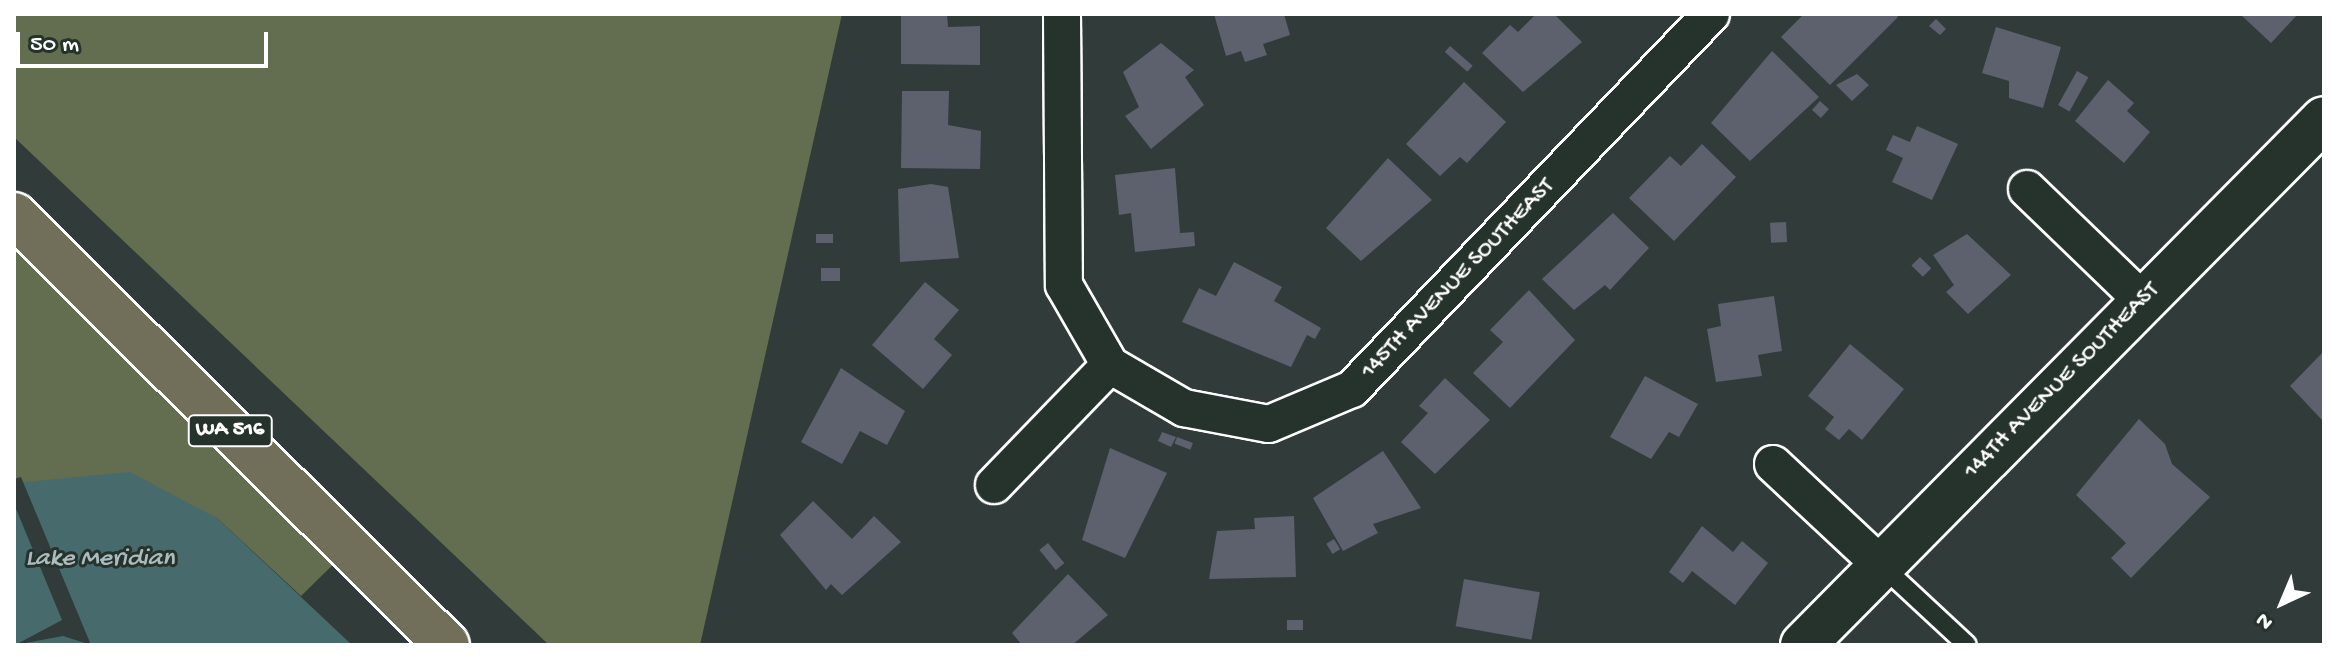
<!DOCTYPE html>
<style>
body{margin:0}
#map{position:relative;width:2338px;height:659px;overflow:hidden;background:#313c3a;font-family:"Gochi Hand",sans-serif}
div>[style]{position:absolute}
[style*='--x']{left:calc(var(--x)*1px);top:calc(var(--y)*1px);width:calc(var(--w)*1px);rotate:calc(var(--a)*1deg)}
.green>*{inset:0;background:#626e4f}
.water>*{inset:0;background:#476b6d}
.pier>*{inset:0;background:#313c3a}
.building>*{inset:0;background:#5d606d;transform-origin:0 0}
.roads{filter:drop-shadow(2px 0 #fff) drop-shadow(-2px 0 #fff) drop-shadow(0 2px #fff) drop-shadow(0 -2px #fff)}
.service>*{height:18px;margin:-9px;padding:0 9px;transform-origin:9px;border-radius:9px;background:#26332d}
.minor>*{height:36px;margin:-18px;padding:0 18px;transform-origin:18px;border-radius:18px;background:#26332d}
.tertiary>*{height:44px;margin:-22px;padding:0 22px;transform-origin:22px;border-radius:22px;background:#26332d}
.primary>*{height:44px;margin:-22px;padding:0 22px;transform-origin:22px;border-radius:22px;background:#716e59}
span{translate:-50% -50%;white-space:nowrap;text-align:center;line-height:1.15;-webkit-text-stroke:6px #26332d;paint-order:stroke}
.shield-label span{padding:2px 6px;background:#26332d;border:2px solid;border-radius:6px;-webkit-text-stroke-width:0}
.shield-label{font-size:22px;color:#fff;font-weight:700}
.street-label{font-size:24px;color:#fff}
.water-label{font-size:26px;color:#acbcbd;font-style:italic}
.frame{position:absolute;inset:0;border:16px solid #fff;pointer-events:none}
.north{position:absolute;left:2242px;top:563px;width:80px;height:80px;-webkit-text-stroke:6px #26332d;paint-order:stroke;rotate:224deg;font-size:22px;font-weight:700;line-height:32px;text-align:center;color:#fff}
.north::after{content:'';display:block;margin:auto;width:28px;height:36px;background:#fff;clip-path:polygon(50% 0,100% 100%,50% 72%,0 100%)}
.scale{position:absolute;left:16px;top:32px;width:252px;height:36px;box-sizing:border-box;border:4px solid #fff;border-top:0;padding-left:10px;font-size:24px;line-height:28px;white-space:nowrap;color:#fff;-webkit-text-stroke:6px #26332d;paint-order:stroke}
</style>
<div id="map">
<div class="green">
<i style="clip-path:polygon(14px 14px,842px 14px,700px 645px,549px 645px,14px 137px)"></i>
<i style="clip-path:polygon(14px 215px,348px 550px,301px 596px,217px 518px,14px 483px)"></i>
</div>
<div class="water">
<i style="clip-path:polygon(130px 472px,217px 518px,352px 645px,14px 645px,14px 483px)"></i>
</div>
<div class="pier">
<i style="clip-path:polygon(21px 477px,91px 645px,63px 636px,15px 645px,62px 620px,14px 504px,14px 479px)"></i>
</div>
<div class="building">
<i style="clip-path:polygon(901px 14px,947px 14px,948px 27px,980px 26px,980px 65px,901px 64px)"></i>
<i style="clip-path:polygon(1214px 14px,1284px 14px,1290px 35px,1263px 44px,1267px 55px,1245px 62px,1241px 51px,1226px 56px)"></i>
<i style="clip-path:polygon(1536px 14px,1554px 14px,1582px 42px,1523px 92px,1482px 53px,1510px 25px,1518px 32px)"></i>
<i style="clip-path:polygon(1804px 14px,1895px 14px,1898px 17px,1830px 85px,1781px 37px)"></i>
<i style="clip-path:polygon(2240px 14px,2298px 14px,2271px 43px)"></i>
<i style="clip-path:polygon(1936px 19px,1946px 29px,1940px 35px,1929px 26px)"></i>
<i style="clip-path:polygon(1996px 27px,2061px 47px,2043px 108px,2009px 98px,2009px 81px,1982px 73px)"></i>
<i style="clip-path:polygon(1161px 43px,1194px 70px,1185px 77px,1204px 105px,1151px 149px,1125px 116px,1139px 107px,1123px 72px)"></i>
<i style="left:1450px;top:46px;width:30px;height:8px;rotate:41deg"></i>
<i style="clip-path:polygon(1772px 51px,1819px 97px,1750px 161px,1711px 123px)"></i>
<i style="left:2077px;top:71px;width:13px;height:39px;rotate:29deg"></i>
<i style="clip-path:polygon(1857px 74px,1869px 85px,1852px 101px,1836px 85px)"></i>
<i style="clip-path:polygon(2108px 80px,2134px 103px,2127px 111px,2150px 132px,2124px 163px,2075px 121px)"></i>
<i style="clip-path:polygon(1464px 82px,1506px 122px,1467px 163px,1460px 157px,1440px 176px,1406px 144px)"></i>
<i style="clip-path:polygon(902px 91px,949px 91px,948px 125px,981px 131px,980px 169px,901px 168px)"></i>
<i style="left:1820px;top:101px;width:12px;height:12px;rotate:42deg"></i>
<i style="clip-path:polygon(1917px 126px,1958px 144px,1932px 200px,1892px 182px,1903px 158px,1886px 150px,1893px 135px,1910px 142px)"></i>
<i style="clip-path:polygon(1702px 144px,1736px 177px,1674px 241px,1629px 198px,1670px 156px,1681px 166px)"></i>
<i style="clip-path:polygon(1388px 158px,1432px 200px,1361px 261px,1326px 228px)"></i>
<i style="clip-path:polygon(1175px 168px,1180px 233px,1194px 232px,1195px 246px,1135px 252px,1131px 213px,1119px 215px,1115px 175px)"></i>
<i style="clip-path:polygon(931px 184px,948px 187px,959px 258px,900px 262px,898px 189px)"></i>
<i style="clip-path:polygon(1613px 213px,1649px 248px,1610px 290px,1605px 285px,1574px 310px,1542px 279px)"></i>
<i style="left:1786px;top:222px;width:20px;height:16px;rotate:87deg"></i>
<i style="left:816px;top:234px;width:17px;height:9px"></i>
<i style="clip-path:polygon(1967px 234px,2011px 275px,1968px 314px,1946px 292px,1954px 285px,1933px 255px)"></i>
<i style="left:1920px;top:257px;width:16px;height:12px;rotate:45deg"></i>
<i style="clip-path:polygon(1234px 262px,1282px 287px,1274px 301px,1321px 328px,1315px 339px,1307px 335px,1291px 367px,1182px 322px,1199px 288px,1216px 296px)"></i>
<i style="left:840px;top:268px;width:13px;height:19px;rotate:90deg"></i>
<i style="clip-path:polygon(925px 282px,959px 310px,934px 339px,952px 355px,923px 389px,872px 345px)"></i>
<i style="clip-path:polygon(1529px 290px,1575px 340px,1510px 408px,1473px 373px,1503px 342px,1490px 330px)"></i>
<i style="clip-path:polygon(1774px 296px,1782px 351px,1758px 355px,1762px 376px,1716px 382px,1707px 329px,1721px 326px,1718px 304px)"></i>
<i style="clip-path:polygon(1850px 344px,1904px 389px,1862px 440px,1849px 429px,1839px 440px,1825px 429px,1834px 417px,1808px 396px)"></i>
<i style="clip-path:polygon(2324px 351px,2324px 419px,2322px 420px,2290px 386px)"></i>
<i style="clip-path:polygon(841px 368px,905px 411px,887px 445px,860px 431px,842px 464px,801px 442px)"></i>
<i style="clip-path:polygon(1645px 376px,1698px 404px,1679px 437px,1669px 432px,1651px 459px,1610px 437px)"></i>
<i style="clip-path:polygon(1445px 378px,1490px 420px,1435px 474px,1401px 442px,1428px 413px,1419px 406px)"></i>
<i style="clip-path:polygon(2139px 419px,2165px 444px,2172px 464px,2210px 497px,2131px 578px,2111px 558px,2126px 543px,2076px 495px)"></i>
<i style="clip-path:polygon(1162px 432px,1176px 437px,1171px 447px,1158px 441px)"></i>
<i style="left:1177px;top:437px;width:17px;height:7px;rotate:21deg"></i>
<i style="clip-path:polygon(1110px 448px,1167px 473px,1125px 558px,1082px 540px)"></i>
<i style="clip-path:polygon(1383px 451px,1421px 508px,1373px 524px,1378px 533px,1343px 551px,1313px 498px)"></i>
<i style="clip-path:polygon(813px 501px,852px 539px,874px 516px,901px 542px,842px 595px,831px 584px,826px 590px,780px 535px)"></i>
<i style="clip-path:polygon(1294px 516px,1296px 577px,1209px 579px,1217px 531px,1255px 529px,1254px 518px)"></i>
<i style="clip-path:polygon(1702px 526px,1733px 552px,1742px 541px,1768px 563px,1735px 605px,1692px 571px,1683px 583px,1669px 572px)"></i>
<i style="left:1334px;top:539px;width:12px;height:9px;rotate:59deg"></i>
<i style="left:1048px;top:543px;width:26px;height:11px;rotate:51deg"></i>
<i style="clip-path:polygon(1068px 574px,1108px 615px,1072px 645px,1022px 645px,1012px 633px)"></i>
<i style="left:1464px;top:579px;width:77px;height:48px;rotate:10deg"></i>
<i style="left:1287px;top:620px;width:16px;height:10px"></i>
</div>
<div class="roads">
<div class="service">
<i style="--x:1881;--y:565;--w:117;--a:42.9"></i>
</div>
<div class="minor">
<i style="--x:1062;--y:14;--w:271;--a:89.6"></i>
<i style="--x:1064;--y:285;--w:92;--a:60.1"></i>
<i style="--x:2027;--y:189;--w:160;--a:44"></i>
<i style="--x:1110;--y:365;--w:86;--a:30.2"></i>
<i style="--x:1184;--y:408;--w:86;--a:10.7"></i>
<i style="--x:1269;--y:424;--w:90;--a:-22.9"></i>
<i style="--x:1352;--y:389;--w:519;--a:-46.25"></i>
<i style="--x:1773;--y:464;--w:148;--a:43.1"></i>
<i style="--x:994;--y:485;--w:167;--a:-46"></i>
</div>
<div class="tertiary">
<i style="--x:1803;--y:645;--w:740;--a:-45.27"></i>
</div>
<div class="primary">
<i style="--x:14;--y:215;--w:610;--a:44.8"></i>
</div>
</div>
<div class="shield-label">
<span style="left:230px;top:431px">WA 516</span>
</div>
<div class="street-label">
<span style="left:1458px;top:279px;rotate:-46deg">145TH AVENUE SOUTHEAST</span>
<span style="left:2062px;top:381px;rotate:-45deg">144TH AVENUE SOUTHEAST</span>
</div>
<div class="water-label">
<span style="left:100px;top:560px">Lake Meridian</span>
</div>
<div class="frame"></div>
<div class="north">N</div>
<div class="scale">50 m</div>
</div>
